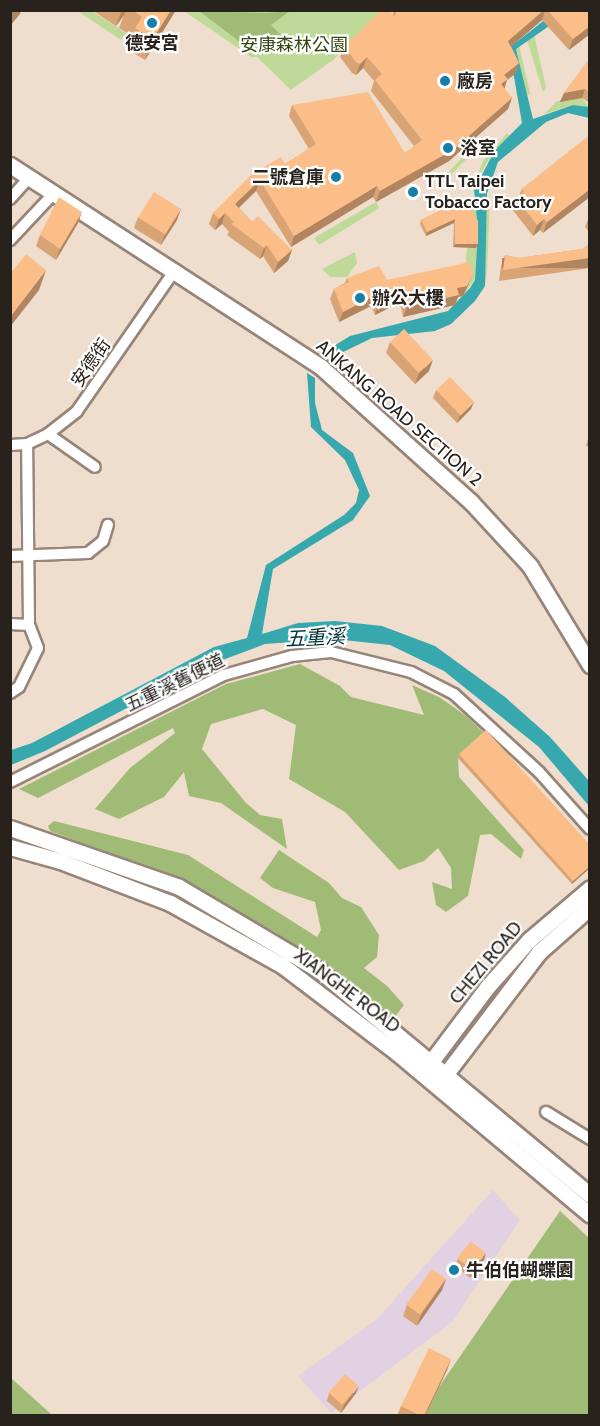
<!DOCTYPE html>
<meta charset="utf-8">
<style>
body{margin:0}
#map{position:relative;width:600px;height:1426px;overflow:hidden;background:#efddce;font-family:Cabin,"Noto Sans TC",sans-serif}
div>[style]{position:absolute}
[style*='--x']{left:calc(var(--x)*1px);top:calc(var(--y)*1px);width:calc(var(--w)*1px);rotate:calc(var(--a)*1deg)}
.commercial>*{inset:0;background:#e2d1e2}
.green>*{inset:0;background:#bfda98;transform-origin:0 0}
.forest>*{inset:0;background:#a0bb75}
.water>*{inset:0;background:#37a8ad}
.roads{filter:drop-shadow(2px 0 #968578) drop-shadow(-2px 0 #968578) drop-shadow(0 2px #968578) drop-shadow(0 -2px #968578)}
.street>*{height:10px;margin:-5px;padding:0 5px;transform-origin:5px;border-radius:5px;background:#fff}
.secondary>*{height:15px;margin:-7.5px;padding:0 7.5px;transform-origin:7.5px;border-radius:7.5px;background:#fff}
.wall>*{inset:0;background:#d8a375}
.shaded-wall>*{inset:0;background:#b0855f;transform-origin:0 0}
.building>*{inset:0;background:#fbbe88;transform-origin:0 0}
.dots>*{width:16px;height:16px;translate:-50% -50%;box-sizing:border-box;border:3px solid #fff;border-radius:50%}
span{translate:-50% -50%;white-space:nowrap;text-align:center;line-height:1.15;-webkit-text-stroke:4.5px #fff;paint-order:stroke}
.poi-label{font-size:18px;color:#28221d;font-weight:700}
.left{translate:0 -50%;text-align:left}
.right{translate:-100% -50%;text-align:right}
.park-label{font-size:18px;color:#334512}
.street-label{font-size:18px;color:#28221d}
.water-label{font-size:20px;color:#003335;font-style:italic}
.frame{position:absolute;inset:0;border:12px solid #28221d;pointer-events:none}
</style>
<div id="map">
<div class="commercial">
<i style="clip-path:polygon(493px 1190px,520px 1220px,453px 1321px,331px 1413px,298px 1376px,376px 1320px)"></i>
</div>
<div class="green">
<i style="clip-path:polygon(92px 11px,126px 33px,121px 40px,79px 12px)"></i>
<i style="clip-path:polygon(184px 11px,381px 11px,333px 60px,291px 90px,257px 57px,251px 57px)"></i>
<i style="clip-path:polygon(534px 35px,546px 87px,543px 92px,527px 40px)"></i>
<i style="clip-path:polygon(519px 45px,530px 94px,527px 95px,516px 49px)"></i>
<i style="clip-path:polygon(582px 98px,589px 107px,573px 105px,544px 114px,557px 101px)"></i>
<i style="clip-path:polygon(507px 133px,510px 137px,495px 150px,475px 182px,483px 161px)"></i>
<i style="left:474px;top:146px;width:4px;height:49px;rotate:45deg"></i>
<i style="clip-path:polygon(490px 198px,487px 271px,485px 286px,485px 209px,486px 199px)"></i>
<i style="clip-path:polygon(477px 201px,478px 229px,475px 279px,463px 296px,467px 248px,476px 248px,466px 203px)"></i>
<i style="clip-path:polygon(376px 202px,379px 208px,319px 245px,314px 238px)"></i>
<i style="clip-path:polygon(355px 252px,357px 263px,347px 277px,330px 277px,322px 269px)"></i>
</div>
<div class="forest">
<i style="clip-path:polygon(199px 11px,266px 13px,290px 11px,271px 25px,283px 37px,248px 48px)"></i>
<i style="clip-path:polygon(300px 664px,340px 686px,351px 697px,424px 715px,412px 685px,439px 697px,465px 715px,484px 733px,458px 758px,459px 777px,524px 850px,521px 859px,491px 834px,480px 835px,468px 896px,446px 912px,436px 905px,432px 882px,452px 889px,451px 868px,438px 848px,424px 861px,399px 870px,345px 812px,289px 779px,296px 725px,263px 709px,211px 724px,202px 749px,246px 803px,260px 815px,282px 819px,287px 849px,221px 803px,189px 796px,184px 772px,164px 797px,119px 819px,95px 809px,130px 768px,175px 733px,173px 728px,38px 798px,19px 789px,226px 684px)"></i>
<i style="clip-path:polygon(54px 821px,188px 855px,317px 937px,321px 930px,315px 902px,273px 888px,260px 878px,279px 850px,329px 883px,342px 898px,361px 907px,379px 935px,377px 957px,364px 968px,387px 986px,404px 1005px,394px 1018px,275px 932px,159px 872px,50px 831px,48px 826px)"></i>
<i style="clip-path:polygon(560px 1211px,589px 1238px,589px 1415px,419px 1416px)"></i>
<i style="clip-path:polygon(10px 1378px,11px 1378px,52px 1415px,11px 1415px)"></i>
</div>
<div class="water">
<i style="clip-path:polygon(547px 18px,552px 24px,516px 49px,533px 119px,573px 105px,589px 107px,589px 118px,568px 113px,546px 122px,498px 162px,487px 193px,485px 286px,475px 301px,451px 324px,435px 331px,372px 338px,331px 358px,324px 352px,350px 336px,448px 311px,470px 288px,475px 280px,478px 229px,474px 190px,495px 150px,522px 123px,509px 48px)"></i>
<i style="clip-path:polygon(307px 373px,315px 378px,315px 403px,322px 430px,353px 453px,370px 496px,353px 520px,273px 569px,262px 634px,298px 623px,335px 621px,382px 626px,435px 646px,505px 697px,550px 737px,589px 781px,589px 806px,539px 747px,444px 671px,390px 645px,334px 639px,265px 644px,209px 665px,45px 751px,11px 765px,11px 750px,32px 743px,214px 647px,247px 638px,266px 565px,344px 515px,356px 503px,359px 490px,345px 460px,311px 427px)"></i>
</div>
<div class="roads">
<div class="street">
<i style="--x:10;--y:199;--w:28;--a:-48"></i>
<i style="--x:10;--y:240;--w:66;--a:-46.8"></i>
<i style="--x:48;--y:434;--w:57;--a:35.1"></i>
<i style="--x:10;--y:445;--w:17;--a:-3"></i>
<i style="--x:27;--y:444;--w:23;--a:-25"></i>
<i style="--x:48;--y:434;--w:37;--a:-38"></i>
<i style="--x:77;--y:411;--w:172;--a:-55.2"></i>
<i style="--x:10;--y:556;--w:78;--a:-2.2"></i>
<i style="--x:88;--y:553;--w:19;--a:-39"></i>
<i style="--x:103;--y:541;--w:17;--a:-73"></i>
<i style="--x:10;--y:624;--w:19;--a:3"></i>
<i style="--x:10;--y:693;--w:11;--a:-34"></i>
<i style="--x:19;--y:687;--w:43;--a:-64"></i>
<i style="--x:38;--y:648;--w:25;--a:-111"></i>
<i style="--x:29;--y:625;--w:181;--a:-90.6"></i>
<i style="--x:10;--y:782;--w:239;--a:-26.6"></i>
<i style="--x:224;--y:675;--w:71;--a:-15.6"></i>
<i style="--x:292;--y:656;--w:39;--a:-6"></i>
<i style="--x:331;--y:652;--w:82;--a:14"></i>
<i style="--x:411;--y:672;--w:48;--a:27.1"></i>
<i style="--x:454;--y:694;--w:115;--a:42.5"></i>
<i style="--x:539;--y:772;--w:76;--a:48.2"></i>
<i style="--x:546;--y:1112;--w:52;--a:31.5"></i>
</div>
<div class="secondary">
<i style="--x:10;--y:165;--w:371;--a:33"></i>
<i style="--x:321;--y:367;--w:202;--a:42"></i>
<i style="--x:471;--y:502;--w:87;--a:47.3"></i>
<i style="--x:530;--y:566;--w:116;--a:58.8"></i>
<i style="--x:10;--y:828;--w:179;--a:19.2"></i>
<i style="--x:179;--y:887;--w:163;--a:30.7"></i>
<i style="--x:319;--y:970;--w:352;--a:39.7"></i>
<i style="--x:10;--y:847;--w:52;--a:15.6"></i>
<i style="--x:60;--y:861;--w:118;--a:20.9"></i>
<i style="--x:170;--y:903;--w:129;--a:29.1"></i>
<i style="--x:283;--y:966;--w:142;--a:37.3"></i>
<i style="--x:396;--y:1052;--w:253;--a:40"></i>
<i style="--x:427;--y:1067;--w:101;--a:-53"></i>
<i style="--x:488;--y:986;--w:62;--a:-48.3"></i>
<i style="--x:529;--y:940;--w:80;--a:-40.4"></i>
<i style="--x:442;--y:1079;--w:160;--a:-52.6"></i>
<i style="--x:539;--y:952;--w:68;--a:-41.4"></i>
</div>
</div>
<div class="wall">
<i style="clip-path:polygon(92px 10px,176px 10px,145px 60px,127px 49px,132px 36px,119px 28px,124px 15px,116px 26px)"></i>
<i style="clip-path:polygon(393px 10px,590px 10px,590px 34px,569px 50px,542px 20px,511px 46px,519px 63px,515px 74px,507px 80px,504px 88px,512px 98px,508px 109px,449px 161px,376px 202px,373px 197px,291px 247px,256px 191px,239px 208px,252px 222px,292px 250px,288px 261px,274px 273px,263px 256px,260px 259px,227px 235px,229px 232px,222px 224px,215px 230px,209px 224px,213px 213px,285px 164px,309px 149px,289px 116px,292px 105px,405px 153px,414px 146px,371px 91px,374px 81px,363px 68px,356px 75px,352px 73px,340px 57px,344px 46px,393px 14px)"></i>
<i style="clip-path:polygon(590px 58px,590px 103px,582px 98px,560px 102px,564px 93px)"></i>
<i style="clip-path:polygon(590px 135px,543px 233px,540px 230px,533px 236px,512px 209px,516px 198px,519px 196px,522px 189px)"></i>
<i style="clip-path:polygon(466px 198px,476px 248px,453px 247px,454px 223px,426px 236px,420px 224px,421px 220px)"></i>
<i style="clip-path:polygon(138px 217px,177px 220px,161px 245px,134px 228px)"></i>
<i style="clip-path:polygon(589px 217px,590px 217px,590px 233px,585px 227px)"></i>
<i style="clip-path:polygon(78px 223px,56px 260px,36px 246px,40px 235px)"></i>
<i style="clip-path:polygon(582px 249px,590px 268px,499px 281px,501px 266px,505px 255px,519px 258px)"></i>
<i style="clip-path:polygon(347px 278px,387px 280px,469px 284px,463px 296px,458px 297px,455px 305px,403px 317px,401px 307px,393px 306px,375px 315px,371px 306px,339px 322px,330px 299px,334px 289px,345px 283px)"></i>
<i style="clip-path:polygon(390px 342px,429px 371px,415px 384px,386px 353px)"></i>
<i style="clip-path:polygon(436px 390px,471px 409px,457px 423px,433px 398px)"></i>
<i style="clip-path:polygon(590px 434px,590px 449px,586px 445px)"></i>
<i style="clip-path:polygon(459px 754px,590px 845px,590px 868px,572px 884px,458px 758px)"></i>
<i style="clip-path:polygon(458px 1259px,484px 1260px,470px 1278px,455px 1266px)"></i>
<i style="clip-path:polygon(446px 1279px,442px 1290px,417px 1326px,403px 1316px,407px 1305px)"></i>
<i style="clip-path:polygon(451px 1359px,447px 1370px,425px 1416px,397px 1416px,401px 1406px)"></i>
<i style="clip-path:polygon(329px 1393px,356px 1393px,341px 1413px,327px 1401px)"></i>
</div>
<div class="shaded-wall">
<i style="clip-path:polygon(14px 10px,21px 10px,20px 14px,10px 26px,10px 15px)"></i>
<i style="clip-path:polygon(122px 10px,126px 10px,124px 15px,116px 26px)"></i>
<i style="clip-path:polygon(171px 10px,176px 10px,145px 60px,153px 39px)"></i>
<i style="clip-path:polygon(544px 10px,545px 10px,542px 20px,505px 52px,508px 41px)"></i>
<i style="clip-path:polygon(590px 26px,590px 34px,569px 50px,573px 39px)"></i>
<i style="clip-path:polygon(367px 57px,363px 68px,356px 75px,360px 64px)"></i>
<i style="clip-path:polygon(519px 63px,515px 74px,507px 80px,504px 90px,498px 95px,504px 75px)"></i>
<i style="clip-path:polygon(585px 89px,582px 98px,560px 102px,564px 93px)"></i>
<i style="clip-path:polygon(512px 98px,508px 109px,449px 161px,376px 202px,380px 191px)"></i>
<i style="clip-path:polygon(260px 180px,256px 191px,231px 215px,235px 204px)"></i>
<i style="clip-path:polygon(377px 186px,373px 197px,291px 247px,294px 236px)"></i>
<i style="clip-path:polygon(590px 189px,590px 197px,543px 233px,547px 222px)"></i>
<i style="clip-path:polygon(181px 209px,177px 220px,161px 245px,165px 234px)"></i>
<i style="clip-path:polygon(82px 212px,78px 223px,56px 260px,60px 249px)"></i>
<i style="clip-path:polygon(225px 213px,222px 224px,215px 230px,219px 219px)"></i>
<i style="clip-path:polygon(455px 219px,454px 223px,426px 236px,427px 232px)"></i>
<i style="clip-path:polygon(544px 219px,540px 230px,533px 236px,537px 225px)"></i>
<i style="clip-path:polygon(455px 244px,478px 244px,476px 248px,453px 247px)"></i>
<i style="clip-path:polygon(267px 245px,263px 256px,260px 259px,264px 248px)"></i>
<i style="clip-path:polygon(292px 250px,288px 261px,274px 273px,278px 262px)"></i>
<i style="left:590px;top:258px;width:10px;height:88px;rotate:90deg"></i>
<i style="clip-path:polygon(46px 270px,39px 290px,10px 327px,10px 317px)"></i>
<i style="clip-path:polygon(473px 274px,463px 296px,458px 297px,455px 305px,403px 317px,407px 307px,457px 288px)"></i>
<i style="clip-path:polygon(374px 296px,371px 306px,339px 322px,343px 312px)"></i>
<i style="clip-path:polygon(396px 296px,393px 306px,375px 315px,378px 305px)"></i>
<i style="clip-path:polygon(433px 360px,429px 371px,415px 384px,419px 373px)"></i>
<i style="clip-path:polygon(474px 402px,471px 409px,457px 423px,460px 415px)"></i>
<i style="clip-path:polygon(590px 866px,590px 868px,572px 884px,573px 881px)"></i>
<i style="clip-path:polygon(486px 1253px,484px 1260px,470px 1278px,473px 1270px)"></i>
<i style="clip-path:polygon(446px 1279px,442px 1290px,417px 1326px,421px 1315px)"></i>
<i style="clip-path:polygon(451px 1359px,447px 1370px,425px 1416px,424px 1416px)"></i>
<i style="clip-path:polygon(359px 1386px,356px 1393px,341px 1413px,344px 1405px)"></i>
</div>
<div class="building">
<i style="clip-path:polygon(132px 10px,171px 10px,153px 39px,135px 28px,142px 17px)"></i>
<i style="clip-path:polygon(382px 10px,389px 10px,395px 17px,396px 10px,544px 10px,508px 41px,519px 63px,504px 75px,508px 79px,501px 84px,512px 98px,453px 150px,380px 191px,377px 186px,294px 236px,260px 180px,235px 204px,252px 222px,258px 216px,292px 250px,278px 262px,267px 245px,264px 248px,231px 224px,234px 222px,225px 213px,219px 219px,213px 213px,252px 174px,281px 157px,285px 164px,316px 144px,292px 105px,368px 92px,405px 153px,422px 140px,375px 80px,382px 74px,367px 57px,360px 64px,356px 62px,344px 46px)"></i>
<i style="clip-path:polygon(547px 10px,590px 10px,590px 26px,573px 39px)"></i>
<i style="clip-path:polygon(590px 58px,590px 92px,585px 89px,564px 93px)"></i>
<i style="clip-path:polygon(590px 135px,590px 189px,547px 222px,544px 219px,537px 225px,516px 198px,524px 192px,522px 189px)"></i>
<i style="left:154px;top:192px;width:32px;height:30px;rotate:32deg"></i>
<i style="clip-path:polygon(59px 197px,82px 212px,60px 249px,40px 235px)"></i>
<i style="clip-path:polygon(466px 198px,478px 221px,478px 244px,455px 244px,455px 219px,427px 232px,421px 220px)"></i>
<i style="clip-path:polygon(590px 243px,590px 258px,503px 270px,505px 255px,519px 258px,582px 249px)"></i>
<i style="clip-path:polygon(26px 254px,46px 270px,10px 317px,10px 274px)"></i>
<i style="clip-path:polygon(470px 262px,473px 274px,467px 286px,457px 288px,459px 295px,407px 307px,405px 297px,396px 296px,378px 305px,374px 296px,343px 312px,334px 289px,349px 282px,347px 278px,379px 266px,387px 280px)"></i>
<i style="left:404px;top:329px;width:42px;height:19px;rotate:47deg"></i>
<i style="left:450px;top:377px;width:35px;height:19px;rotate:46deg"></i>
<i style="clip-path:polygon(486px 730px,590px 845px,590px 866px,573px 881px,459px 754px)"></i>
<i style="left:471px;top:1241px;width:19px;height:22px;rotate:39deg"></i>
<i style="left:432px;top:1269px;width:17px;height:44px;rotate:36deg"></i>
<i style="clip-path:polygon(429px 1348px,451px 1359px,424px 1416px,421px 1416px,401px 1406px)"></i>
<i style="left:345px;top:1374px;width:18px;height:25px;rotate:41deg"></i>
</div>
<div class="dots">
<i style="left:152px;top:23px;background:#177ea8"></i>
<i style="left:445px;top:81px;background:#177ea8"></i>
<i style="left:448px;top:148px;background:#177ea8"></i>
<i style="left:336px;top:177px;background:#177ea8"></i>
<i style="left:413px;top:192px;background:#177ea8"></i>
<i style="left:360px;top:298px;background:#177ea8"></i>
<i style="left:454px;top:1270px;background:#177ea8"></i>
</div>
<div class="poi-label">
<span style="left:152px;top:43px">德安宮</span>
<span class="left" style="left:457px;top:81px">廠房</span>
<span class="left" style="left:460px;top:148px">浴室</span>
<span class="right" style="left:324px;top:177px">二號倉庫</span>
<span class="left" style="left:425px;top:192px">TTL Taipei<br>Tobacco Factory</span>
<span class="left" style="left:372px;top:298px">辦公大樓</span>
<span class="left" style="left:466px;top:1270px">牛伯伯蝴蝶園</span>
</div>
<div class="park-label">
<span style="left:294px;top:45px">安康森林公園</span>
</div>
<div class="street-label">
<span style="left:91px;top:363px;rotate:-55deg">安德街</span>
<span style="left:399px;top:413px;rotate:41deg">ANKANG ROAD SECTION 2</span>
<span style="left:175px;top:683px;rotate:-26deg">五重溪舊便道</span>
<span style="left:486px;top:963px;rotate:-50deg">CHEZI ROAD</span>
<span style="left:347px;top:991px;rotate:37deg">XIANGHE ROAD</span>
</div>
<div class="water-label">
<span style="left:315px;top:638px;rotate:-3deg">五重溪</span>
</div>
<div class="frame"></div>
</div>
